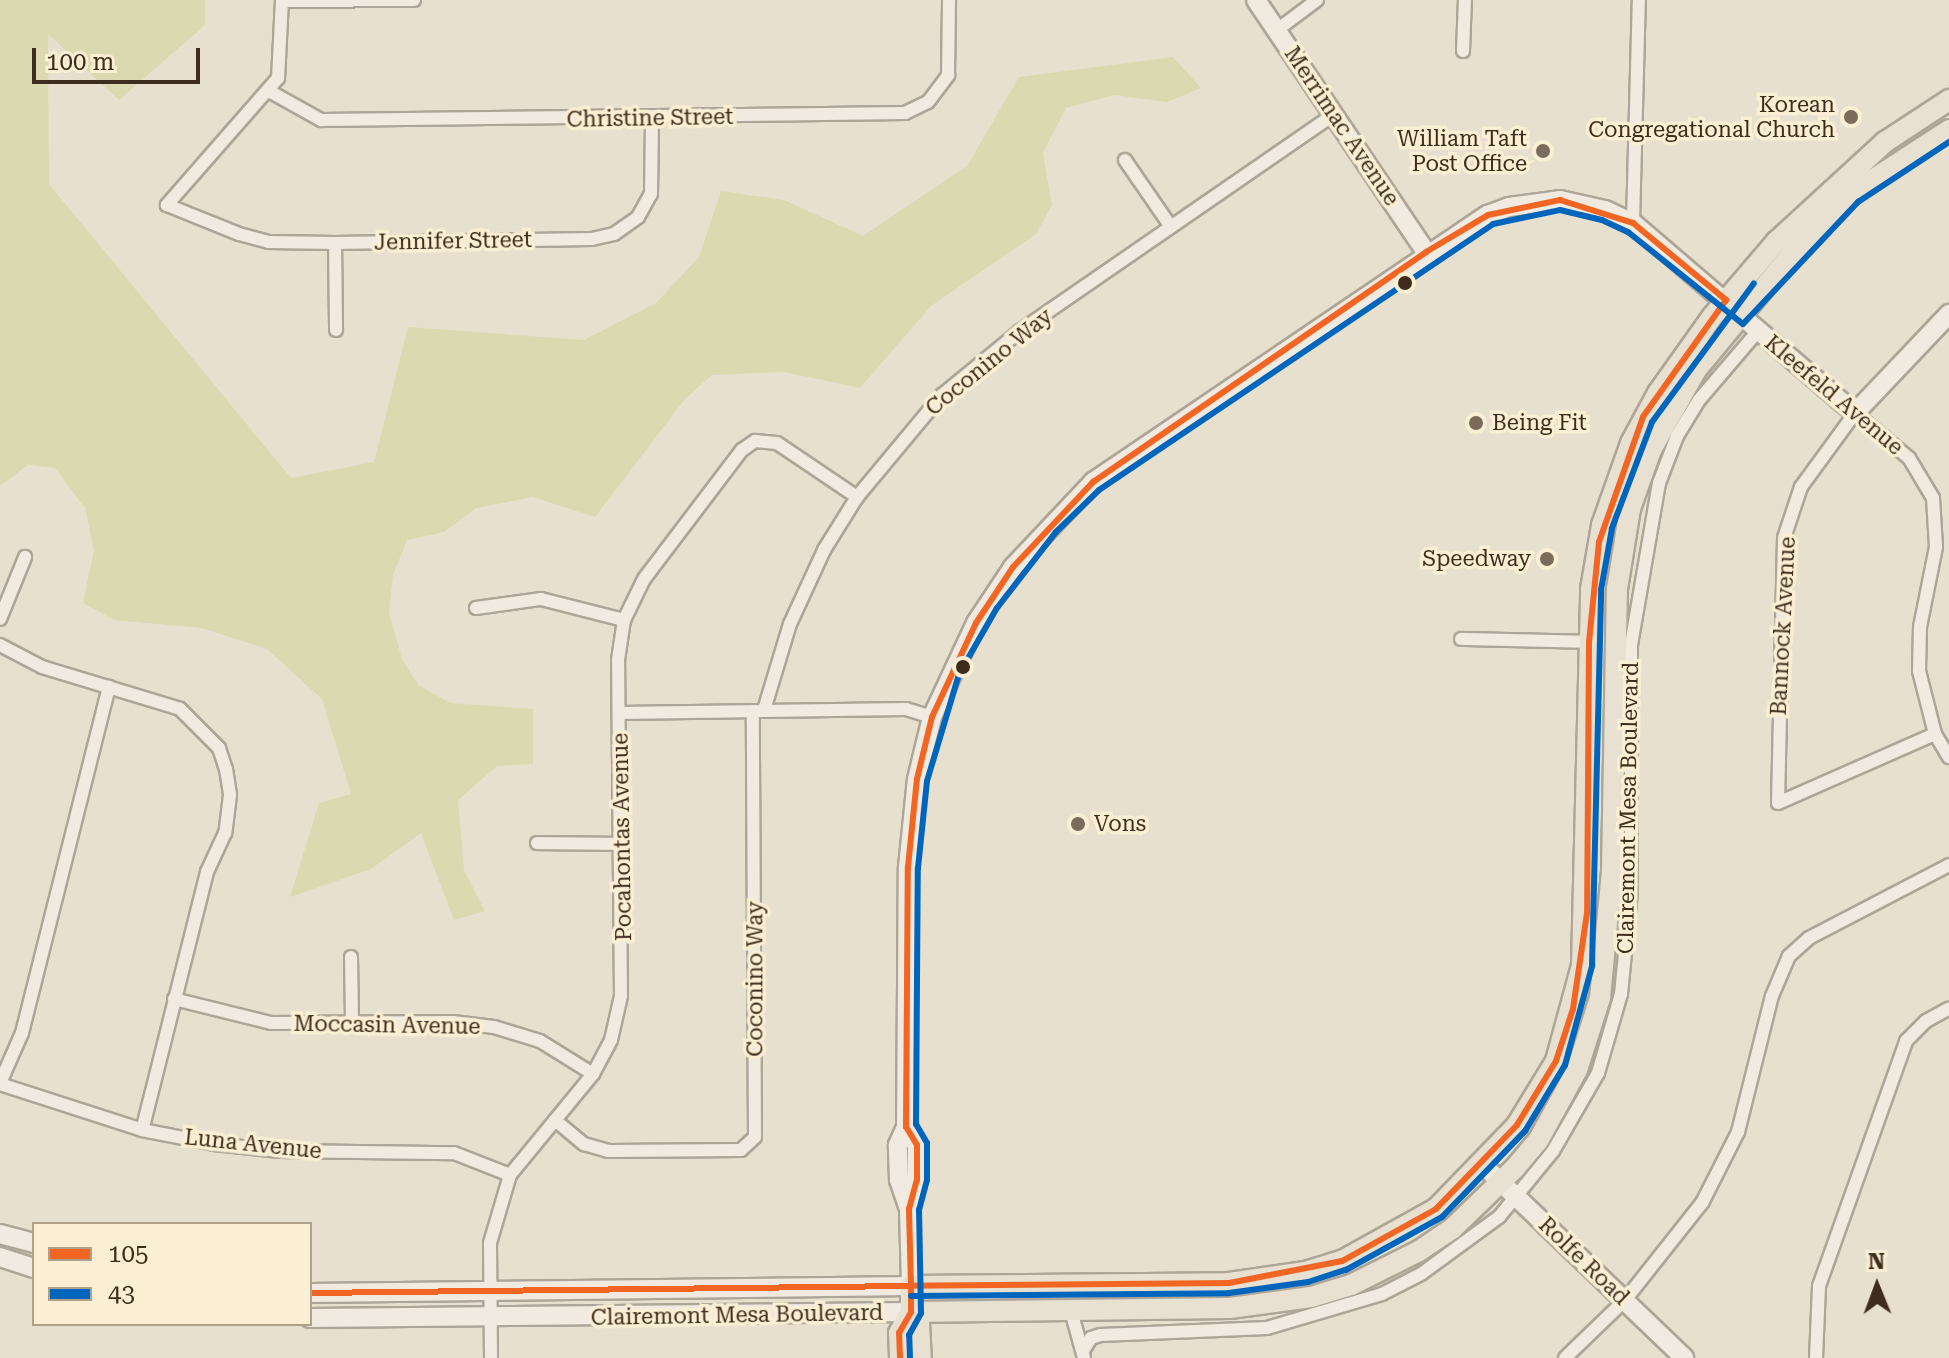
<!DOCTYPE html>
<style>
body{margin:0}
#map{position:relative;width:1949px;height:1358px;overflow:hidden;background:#e8e0ce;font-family:"Roboto Serif",serif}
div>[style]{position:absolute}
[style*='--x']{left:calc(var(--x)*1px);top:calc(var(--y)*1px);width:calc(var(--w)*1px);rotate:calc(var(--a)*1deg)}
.green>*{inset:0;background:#dad9af}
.roads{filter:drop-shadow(2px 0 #ada597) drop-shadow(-2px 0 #ada597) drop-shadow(0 2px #ada597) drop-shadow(0 -2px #ada597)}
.street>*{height:12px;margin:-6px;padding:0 6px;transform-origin:6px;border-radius:6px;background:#f0eae0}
.secondary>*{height:18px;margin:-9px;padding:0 9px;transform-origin:9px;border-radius:9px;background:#f0eae0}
.primary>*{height:20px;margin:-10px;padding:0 10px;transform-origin:10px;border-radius:10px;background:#e8e0d1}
.bus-1>*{height:6px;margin:-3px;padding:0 3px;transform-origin:3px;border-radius:3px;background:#f26522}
.bus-2>*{height:6px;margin:-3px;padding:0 3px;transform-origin:3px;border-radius:3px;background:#0065bd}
.dots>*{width:22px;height:22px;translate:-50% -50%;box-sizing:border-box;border:4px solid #faeed3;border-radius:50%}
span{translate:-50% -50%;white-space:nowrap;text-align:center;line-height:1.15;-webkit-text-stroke:7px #faeed3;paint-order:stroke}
.poi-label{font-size:22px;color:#3e2c1d}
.right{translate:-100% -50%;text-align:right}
.left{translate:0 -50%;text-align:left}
.street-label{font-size:22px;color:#3e2c1d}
.legend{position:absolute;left:32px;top:1222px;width:280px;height:104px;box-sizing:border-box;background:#faeed3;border:2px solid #afa08a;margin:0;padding:10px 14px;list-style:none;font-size:24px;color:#3e2c1d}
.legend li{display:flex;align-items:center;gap:16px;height:40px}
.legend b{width:40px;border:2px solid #afa08a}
.north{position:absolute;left:1837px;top:1246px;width:80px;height:80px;-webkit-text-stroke:6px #faeed3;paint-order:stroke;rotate:359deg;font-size:22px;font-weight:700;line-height:32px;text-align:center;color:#3e2c1d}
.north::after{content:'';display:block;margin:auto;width:28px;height:36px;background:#3e2c1d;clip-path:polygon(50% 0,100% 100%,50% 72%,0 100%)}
.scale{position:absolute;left:32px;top:48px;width:168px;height:36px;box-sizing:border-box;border:4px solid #3e2c1d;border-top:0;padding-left:10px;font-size:24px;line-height:28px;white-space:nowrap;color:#3e2c1d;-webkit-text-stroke:6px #faeed3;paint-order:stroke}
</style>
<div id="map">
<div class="green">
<i style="clip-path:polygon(0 0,205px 0,205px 25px,119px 100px,48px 34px,49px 184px,291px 478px,374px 462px,408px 327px,584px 340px,656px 303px,699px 257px,721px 191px,784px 200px,863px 236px,967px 166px,1019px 77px,1173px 57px,1201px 88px,1167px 102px,1114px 95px,1066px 108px,1043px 153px,1052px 205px,1036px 234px,931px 306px,860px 388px,784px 372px,712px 375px,685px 399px,595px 517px,533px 497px,476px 508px,444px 532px,407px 540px,393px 575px,389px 613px,402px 659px,418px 685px,450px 703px,533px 709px,533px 764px,497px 766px,458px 800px,464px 870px,485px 911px,454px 920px,421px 833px,371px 869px,290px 897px,319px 803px,351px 794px,322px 699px,267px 649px,202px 628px,114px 620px,83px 603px,94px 550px,85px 508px,55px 468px,28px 465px,0 486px)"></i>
</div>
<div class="roads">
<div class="street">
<i style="--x:282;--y:0;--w:78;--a:92.9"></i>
<i style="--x:278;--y:78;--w:169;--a:131.2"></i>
<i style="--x:167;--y:205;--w:78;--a:21.9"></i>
<i style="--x:239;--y:234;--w:31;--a:15"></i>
<i style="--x:269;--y:242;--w:66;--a:0.9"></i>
<i style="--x:335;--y:243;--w:257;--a:-0.9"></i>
<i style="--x:592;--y:239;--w:23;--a:-13"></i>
<i style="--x:614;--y:234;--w:29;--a:-35"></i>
<i style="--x:638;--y:217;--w:26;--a:-61"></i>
<i style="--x:651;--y:194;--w:76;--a:-89.2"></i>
<i style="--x:282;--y:1;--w:132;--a:-0.4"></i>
<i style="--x:1277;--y:30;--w:50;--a:-36.9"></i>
<i style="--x:1463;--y:51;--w:51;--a:-87.8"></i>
<i style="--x:269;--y:91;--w:60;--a:29.1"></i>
<i style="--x:321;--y:120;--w:584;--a:-0.69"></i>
<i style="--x:905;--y:113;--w:25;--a:-26"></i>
<i style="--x:928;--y:102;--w:34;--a:-53"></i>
<i style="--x:948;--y:75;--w:75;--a:-89.2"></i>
<i style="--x:1125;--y:160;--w:81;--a:55.5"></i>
<i style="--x:1633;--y:223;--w:223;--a:-88.5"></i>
<i style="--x:335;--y:243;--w:87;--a:89.3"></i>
<i style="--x:476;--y:608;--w:66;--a:-7.9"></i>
<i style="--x:541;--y:599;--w:86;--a:14.2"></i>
<i style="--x:0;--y:619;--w:67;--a:-68"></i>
<i style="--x:1461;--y:639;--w:128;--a:1.3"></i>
<i style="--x:0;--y:645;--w:47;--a:27.6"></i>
<i style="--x:42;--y:667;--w:144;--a:16.9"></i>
<i style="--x:180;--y:709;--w:55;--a:45"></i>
<i style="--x:219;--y:748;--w:22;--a:72"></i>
<i style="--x:226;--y:769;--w:26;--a:81"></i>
<i style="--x:230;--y:795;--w:38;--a:97"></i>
<i style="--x:225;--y:833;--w:43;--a:114.8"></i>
<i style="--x:207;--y:872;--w:266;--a:104.1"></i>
<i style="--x:764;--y:710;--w:90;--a:-73.2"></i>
<i style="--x:790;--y:624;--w:81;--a:-65.3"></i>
<i style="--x:824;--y:550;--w:62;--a:-58.1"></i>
<i style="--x:857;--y:497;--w:133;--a:-50.2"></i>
<i style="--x:942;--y:395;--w:101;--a:-39.4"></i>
<i style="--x:1020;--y:331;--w:380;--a:-34.6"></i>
<i style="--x:620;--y:713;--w:286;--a:-0.8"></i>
<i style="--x:906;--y:709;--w:27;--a:17"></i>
<i style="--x:1935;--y:734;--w:171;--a:156.3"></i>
<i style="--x:1778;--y:803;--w:265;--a:-88.7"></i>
<i style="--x:1784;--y:538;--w:54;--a:-71.6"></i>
<i style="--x:1801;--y:487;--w:92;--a:-53.9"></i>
<i style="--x:1855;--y:413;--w:70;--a:39.8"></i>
<i style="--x:1909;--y:458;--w:47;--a:59"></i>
<i style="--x:1933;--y:498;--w:49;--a:86.5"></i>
<i style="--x:1936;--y:547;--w:82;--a:101.3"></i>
<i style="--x:1920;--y:627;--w:44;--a:91.3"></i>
<i style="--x:1919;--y:671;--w:65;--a:75.7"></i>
<i style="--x:1935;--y:734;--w:27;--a:59"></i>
<i style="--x:537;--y:843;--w:85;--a:0.7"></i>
<i style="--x:351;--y:957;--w:66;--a:89.1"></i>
<i style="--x:174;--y:999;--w:100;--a:13.9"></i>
<i style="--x:271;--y:1023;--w:182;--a:-0.3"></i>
<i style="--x:453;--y:1022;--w:41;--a:7"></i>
<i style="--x:494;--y:1027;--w:48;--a:16.9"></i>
<i style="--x:540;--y:1041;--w:62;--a:31.9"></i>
<i style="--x:0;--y:1083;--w:55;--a:-66.3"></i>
<i style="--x:22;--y:1033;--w:357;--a:-75.9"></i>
<i style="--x:0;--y:1084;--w:149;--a:17.9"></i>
<i style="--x:142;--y:1130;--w:73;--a:11"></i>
<i style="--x:214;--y:1144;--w:66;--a:6.1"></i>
<i style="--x:280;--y:1151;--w:174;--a:0.7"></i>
<i style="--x:454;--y:1153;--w:60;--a:21.4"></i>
<i style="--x:555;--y:1120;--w:38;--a:40"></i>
<i style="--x:584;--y:1144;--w:25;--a:16"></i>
<i style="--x:608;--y:1151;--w:133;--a:-0.4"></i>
<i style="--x:741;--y:1150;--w:19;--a:-43"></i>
<i style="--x:755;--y:1137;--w:426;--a:-90.3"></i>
<i style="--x:1071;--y:1311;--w:49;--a:74.5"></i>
<i style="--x:1084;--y:1349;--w:13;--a:-58"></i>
<i style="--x:1091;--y:1338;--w:10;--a:-17"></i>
<i style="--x:1101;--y:1335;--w:166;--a:-2.4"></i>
<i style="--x:1267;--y:1328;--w:120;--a:-16.5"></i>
<i style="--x:1382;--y:1294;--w:44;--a:-27.1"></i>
<i style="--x:1421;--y:1274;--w:97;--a:-36.2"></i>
<i style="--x:1499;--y:1217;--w:85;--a:-50.7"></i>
<i style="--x:1553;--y:1151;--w:90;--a:-60"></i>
<i style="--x:1598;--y:1073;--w:82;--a:-73.8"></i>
<i style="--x:1621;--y:994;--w:102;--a:-84.4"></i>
<i style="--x:1631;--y:892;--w:247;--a:-90"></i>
<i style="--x:1631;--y:645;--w:164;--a:-80.2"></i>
<i style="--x:1659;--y:483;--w:50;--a:-69"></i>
<i style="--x:1677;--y:436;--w:42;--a:-58.6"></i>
<i style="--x:1699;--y:400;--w:91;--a:-49.5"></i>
<i style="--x:491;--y:1358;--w:115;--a:-90.5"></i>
<i style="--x:490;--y:1243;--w:71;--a:-73.6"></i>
<i style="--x:510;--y:1175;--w:131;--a:-50.6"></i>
<i style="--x:593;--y:1074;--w:38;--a:-62"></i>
<i style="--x:611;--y:1040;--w:45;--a:-77.2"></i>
<i style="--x:621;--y:996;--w:336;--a:-90.5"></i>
<i style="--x:618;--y:660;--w:40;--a:-81.5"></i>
<i style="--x:624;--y:620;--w:46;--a:-64"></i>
<i style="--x:644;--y:579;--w:162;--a:-52.8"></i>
<i style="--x:742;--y:450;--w:16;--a:-35"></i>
<i style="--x:755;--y:441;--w:22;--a:5"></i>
<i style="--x:777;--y:443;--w:97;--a:34"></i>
<i style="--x:1565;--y:1358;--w:83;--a:-44"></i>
<i style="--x:1625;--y:1300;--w:124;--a:-51.6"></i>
<i style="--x:1702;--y:1203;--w:80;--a:-63.1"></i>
<i style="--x:1738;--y:1132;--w:140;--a:-76"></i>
<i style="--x:1772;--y:996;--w:43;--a:-67"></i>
<i style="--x:1789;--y:956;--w:27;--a:-42"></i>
<i style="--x:1809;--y:938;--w:158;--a:-27.5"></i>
<i style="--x:1816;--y:1358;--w:72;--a:-87.6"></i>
<i style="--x:1819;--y:1286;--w:260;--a:-70.4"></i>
<i style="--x:1906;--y:1041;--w:28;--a:-45"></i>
<i style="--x:1926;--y:1021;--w:26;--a:-29"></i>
</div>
<div class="secondary">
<i style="--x:1256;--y:0;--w:304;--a:56"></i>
<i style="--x:906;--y:1127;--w:21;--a:59"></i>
<i style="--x:917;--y:1145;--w:35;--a:90"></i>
<i style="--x:917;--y:1180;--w:30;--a:105"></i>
<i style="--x:1483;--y:1165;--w:279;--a:43.8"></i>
<i style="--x:0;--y:1234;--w:35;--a:15"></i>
<i style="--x:0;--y:1257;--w:36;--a:18"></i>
<i style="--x:310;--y:1293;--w:601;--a:-0.67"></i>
<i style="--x:911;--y:1286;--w:77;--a:-91.5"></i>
<i style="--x:909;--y:1209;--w:31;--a:-109"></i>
<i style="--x:899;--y:1180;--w:35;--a:-92"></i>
<i style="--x:898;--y:1145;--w:20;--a:-66"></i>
<i style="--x:906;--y:1127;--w:260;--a:-89.6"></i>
<i style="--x:908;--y:867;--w:88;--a:-84.2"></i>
<i style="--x:917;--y:779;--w:64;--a:-76.4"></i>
<i style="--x:932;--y:717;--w:104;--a:-64.9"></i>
<i style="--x:976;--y:623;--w:67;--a:-56.5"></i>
<i style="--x:1013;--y:567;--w:117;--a:-46.7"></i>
<i style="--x:1093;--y:482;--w:477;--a:-34.1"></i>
<i style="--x:1488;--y:215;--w:22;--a:-21"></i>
<i style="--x:1509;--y:207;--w:51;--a:-7.8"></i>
<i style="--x:1560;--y:200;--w:46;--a:12.5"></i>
<i style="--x:1605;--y:210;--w:31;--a:25"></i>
<i style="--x:1633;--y:223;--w:292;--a:40.6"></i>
<i style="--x:1855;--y:413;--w:137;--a:-46.5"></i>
<i style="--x:310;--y:1318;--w:601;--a:-0.57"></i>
</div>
<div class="primary">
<i style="--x:911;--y:1312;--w:319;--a:-0.7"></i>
<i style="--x:1230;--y:1308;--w:82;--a:-7.7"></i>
<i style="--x:1311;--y:1297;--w:42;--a:-16.7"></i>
<i style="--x:1351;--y:1285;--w:76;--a:-26.6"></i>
<i style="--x:1419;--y:1251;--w:40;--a:-34"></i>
<i style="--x:1452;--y:1229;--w:88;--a:-44.1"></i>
<i style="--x:1515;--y:1168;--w:35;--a:-50"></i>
<i style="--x:1538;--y:1141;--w:81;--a:-61.2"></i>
<i style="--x:1577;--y:1070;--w:76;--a:-72.3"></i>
<i style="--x:1600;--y:998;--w:128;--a:-84.6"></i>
<i style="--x:1612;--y:871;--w:282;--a:-89"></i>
<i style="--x:1617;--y:589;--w:81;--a:-80.8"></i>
<i style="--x:1630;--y:509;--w:63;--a:-70.4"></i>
<i style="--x:1651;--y:450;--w:92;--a:-60.6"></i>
<i style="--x:1696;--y:370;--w:149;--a:-50.4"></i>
<i style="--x:1791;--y:255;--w:86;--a:-45.5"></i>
<i style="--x:1851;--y:194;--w:117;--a:-33.1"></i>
<i style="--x:911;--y:1312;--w:14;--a:54"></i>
<i style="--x:919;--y:1323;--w:35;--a:87"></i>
<i style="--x:900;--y:1358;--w:25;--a:-92"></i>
<i style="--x:899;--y:1333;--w:24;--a:-60"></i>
<i style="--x:911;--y:1312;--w:26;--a:-90"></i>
<i style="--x:911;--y:1286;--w:318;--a:-0.5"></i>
<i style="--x:1229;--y:1283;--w:77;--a:-8.2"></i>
<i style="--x:1305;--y:1272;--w:39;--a:-17"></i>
<i style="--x:1342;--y:1261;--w:107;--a:-29"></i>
<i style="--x:1436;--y:1209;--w:117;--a:-46"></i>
<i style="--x:1517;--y:1125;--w:75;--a:-58.6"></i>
<i style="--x:1556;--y:1061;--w:99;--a:-74.8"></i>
<i style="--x:1582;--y:965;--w:376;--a:-88.6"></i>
<i style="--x:1591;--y:589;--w:65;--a:-80.2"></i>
<i style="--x:1602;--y:525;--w:87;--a:-70.5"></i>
<i style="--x:1631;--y:443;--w:57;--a:-61.6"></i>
<i style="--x:1658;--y:393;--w:93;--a:-54.6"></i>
<i style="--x:1712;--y:317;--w:100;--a:-49.5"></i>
<i style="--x:1777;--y:241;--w:147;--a:-42.5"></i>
<i style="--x:1885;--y:142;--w:77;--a:-33.3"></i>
</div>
</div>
<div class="bus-1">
<i style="--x:1560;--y:200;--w:77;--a:17.5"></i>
<i style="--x:1633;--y:223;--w:121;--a:39.6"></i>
<i style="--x:1726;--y:300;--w:143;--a:125.4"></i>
<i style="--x:1643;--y:417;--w:133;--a:109.4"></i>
<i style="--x:1599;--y:542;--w:100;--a:95.7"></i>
<i style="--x:1589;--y:642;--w:271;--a:90.4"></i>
<i style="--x:1587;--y:913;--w:97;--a:98.3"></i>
<i style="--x:1573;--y:1009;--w:55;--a:108.1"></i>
<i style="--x:1556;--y:1061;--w:75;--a:121.4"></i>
<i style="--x:1517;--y:1125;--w:117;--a:134"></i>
<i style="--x:1436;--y:1209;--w:107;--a:151"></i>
<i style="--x:1342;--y:1261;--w:115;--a:169"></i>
<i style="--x:1229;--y:1283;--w:318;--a:179.5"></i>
<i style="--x:911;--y:1286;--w:77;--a:-91.5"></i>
<i style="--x:909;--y:1209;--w:30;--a:-75"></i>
<i style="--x:917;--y:1180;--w:35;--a:-90"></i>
<i style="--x:917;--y:1145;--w:21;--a:-121"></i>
<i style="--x:906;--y:1127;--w:260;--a:-89.6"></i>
<i style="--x:908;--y:867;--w:88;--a:-84.2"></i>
<i style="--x:917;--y:779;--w:64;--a:-76.4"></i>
<i style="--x:932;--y:717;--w:104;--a:-64.9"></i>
<i style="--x:976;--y:623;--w:67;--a:-56.5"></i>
<i style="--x:1013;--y:567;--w:117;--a:-46.7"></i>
<i style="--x:1093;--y:482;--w:405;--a:-34.6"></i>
<i style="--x:1426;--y:252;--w:72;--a:-30.8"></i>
<i style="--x:1488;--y:215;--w:74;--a:-11.8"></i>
<i style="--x:310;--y:1293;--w:601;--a:-0.67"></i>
<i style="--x:900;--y:1358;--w:25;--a:-92"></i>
<i style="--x:899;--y:1333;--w:24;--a:-60"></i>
<i style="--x:911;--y:1312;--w:26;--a:-90"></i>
</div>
<div class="bus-2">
<i style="--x:911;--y:1296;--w:318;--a:-0.5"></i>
<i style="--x:1229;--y:1293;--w:80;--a:-7.9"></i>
<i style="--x:1308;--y:1282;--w:40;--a:-18"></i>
<i style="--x:1346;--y:1270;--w:110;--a:-28.9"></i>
<i style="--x:1442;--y:1217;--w:120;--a:-46"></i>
<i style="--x:1525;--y:1131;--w:77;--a:-58.8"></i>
<i style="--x:1565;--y:1065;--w:103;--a:-74.7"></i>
<i style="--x:1592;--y:966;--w:376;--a:-88.6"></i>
<i style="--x:1601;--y:590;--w:63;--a:-79.9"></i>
<i style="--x:1612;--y:528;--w:113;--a:-69.3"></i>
<i style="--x:1652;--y:422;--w:172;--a:-53.7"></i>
<i style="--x:910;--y:1358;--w:23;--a:-92"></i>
<i style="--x:909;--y:1335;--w:25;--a:-61"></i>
<i style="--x:921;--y:1313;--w:103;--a:-91.1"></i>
<i style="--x:919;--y:1210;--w:31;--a:-75"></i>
<i style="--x:927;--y:1180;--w:37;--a:-90"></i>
<i style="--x:927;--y:1143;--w:22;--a:-120"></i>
<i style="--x:916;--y:1124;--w:256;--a:-89.6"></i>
<i style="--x:918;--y:868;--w:87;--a:-84.1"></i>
<i style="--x:927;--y:781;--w:112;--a:-73.3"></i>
<i style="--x:959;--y:674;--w:76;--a:-60.1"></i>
<i style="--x:997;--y:608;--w:96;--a:-52.2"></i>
<i style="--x:1056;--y:532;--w:60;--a:-44.3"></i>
<i style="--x:1099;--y:490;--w:475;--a:-34"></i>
<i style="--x:1493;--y:224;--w:68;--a:-11.8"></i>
<i style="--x:1560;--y:210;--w:43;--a:13.4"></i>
<i style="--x:1602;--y:220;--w:29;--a:25"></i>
<i style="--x:1628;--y:232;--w:147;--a:38.7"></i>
<i style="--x:1743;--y:324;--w:168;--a:-46.7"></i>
<i style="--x:1858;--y:202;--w:109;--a:-33.4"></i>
</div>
<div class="dots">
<i style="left:1851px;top:117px;background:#7a6b5b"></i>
<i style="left:1543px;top:151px;background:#7a6b5b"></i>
<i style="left:1405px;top:283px;background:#3e2c1d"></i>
<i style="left:1476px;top:423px;background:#7a6b5b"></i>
<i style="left:1547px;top:559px;background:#7a6b5b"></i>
<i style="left:963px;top:667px;background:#3e2c1d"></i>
<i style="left:1078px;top:824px;background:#7a6b5b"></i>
</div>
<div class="poi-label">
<span class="right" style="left:1835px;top:117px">Korean<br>Congregational Church</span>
<span class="right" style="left:1527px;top:151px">William Taft<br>Post Office</span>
<span class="left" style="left:1492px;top:423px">Being Fit</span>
<span class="right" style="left:1531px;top:559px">Speedway</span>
<span class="left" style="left:1094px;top:824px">Vons</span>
</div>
<div class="street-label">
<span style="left:650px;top:118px;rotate:-1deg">Christine Street</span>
<span style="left:1342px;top:126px;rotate:56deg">Merrimac Avenue</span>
<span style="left:453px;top:241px;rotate:-1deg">Jennifer Street</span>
<span style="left:989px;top:362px;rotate:-39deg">Coconino Way</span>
<span style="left:1834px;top:395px;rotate:40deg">Kleefeld Avenue</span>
<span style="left:1783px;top:626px;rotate:-87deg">Bannock Avenue</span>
<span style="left:1628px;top:808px;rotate:-89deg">Clairemont Mesa Boulevard</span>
<span style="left:622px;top:837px;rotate:-91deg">Pocahontas Avenue</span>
<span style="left:755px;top:979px;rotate:-90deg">Coconino Way</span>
<span style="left:387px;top:1025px;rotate:1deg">Moccasin Avenue</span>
<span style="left:253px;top:1144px;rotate:6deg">Luna Avenue</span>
<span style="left:1584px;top:1261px;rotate:44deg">Rolfe Road</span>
<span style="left:737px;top:1315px;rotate:-1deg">Clairemont Mesa Boulevard</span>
</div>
<ul class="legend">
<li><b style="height:10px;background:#f26522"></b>105</li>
<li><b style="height:10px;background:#0065bd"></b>43</li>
</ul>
<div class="north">N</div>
<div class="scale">100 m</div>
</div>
